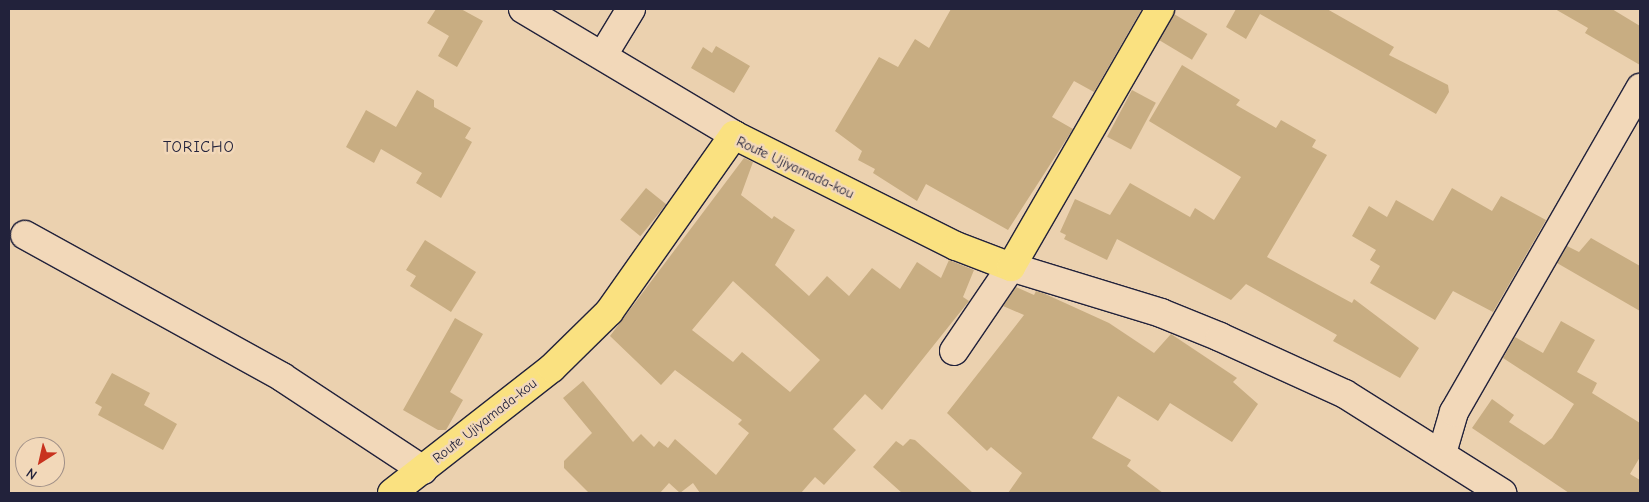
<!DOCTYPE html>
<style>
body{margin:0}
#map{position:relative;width:1649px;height:502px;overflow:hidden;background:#ebd1af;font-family:"Comic Neue",sans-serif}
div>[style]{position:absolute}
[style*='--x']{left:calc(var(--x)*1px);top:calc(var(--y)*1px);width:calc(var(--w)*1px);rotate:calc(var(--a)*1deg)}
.building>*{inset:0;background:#c8ad82;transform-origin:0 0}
.roads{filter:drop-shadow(1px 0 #22223b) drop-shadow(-1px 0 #22223b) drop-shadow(0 1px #22223b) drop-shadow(0 -1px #22223b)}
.minor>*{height:28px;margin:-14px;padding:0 14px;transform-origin:14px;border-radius:14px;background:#f2d8b9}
.major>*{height:28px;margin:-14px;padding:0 14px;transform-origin:14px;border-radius:14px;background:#fae180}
span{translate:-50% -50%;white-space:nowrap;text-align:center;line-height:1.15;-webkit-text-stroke:5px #f2d8b9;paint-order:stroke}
.street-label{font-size:14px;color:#22223b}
.quarter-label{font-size:16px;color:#22223b;letter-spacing:1px}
.frame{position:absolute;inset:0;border:10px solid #22223b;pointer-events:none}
.north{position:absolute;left:15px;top:437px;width:50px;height:50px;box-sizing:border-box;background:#f2d8b9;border:1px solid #9f8f87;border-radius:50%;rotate:215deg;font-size:14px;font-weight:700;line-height:20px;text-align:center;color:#22223b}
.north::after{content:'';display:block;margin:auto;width:18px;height:22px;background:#c8321e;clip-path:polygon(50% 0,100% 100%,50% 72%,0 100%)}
</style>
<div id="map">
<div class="building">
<i style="clip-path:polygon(436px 9px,461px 9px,483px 21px,457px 67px,438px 56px,449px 36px,427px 23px)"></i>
<i style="clip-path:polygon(951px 9px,1142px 9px,1094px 92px,1074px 81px,1052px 117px,1073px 129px,1008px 230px,926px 184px,917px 201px,873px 173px,875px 169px,858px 160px,862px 151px,835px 131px,879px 57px,898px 67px,915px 39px,929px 48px)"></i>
<i style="clip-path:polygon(1236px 9px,1327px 9px,1394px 47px,1389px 55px,1448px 85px,1449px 92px,1436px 114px,1260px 14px,1246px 39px,1226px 27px)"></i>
<i style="clip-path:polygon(1555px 9px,1612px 9px,1640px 26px,1640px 65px,1585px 33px,1588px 28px)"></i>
<i style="left:1174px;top:14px;width:39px;height:30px;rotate:31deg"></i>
<i style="clip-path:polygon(716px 46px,750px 66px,734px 93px,691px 68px,703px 47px,712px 53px)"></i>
<i style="clip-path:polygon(1182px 65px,1240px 100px,1236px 105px,1276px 128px,1281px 120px,1316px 140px,1312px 147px,1327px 155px,1267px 257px,1352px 303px,1354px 299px,1419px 348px,1400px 378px,1333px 341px,1337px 335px,1246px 284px,1231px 300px,1117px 239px,1107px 260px,1064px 239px,1066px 235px,1060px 232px,1075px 199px,1110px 215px,1130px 183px,1190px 217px,1195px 208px,1214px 220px,1241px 177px,1149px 121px)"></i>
<i style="clip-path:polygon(417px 90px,434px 100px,434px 107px,471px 128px,465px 138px,472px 142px,441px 198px,416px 183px,422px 173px,381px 149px,374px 163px,346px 147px,366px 110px,396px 127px)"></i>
<i style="left:1132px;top:90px;width:27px;height:53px;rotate:28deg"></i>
<i style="clip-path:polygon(evenodd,744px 158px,753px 162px,741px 195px,772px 219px,774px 216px,795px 230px,775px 265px,809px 296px,827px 276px,849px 296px,872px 268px,900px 289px,917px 262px,941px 278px,949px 260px,974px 270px,963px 297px,969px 301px,882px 410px,865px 394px,833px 429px,856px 450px,824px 485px,815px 477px,801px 493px,700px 493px,693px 483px,680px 493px,669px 483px,660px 493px,589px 493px,564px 468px,564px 461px,592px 433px,563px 398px,583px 381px,633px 442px,641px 434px,654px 447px,659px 441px,668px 448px,675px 439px,716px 475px,749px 433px,738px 424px,742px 420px,675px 370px,661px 385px,610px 336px,744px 158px,733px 281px,820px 360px,790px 392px,742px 352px,733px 362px,692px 330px,733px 281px)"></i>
<i style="left:646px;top:188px;width:26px;height:41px;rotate:39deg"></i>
<i style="clip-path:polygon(1452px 188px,1492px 211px,1501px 196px,1546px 220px,1493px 312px,1453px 291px,1435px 320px,1370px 283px,1380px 266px,1370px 260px,1376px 250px,1352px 236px,1369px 206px,1387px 217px,1396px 200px,1433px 221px)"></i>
<i style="clip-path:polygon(1591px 238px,1640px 266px,1640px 311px,1557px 263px,1567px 246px,1579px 252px)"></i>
<i style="clip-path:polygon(425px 240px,476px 272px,451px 312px,410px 286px,416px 276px,406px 270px)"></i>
<i style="clip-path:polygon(1016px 287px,1034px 295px,1036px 291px,1043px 293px,1109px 323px,1154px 353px,1171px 334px,1237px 378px,1233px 382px,1258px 404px,1232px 442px,1170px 403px,1158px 421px,1118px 396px,1092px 438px,1131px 460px,1127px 466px,1163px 493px,1008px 493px,1022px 473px,991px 447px,987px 451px,947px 413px,1024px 315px,1003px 306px)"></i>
<i style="clip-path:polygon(455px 318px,483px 334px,450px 392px,463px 400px,446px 430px,438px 430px,403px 410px)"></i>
<i style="clip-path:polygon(1561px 321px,1595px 340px,1577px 372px,1597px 383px,1592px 393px,1640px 423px,1640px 457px,1630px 474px,1640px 480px,1640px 493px,1569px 493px,1472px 428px,1492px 399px,1514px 415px,1509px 422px,1544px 445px,1552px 438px,1574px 404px,1503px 358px,1515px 337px,1543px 353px)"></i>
<i style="clip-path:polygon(112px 373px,150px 393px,144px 405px,177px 424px,163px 450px,98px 415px,102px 407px,95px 403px)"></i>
<i style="clip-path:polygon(910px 439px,915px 440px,973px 493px,902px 493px,873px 467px,896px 441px,903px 446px)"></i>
</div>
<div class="roads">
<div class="minor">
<i style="--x:523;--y:9;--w:246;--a:30.8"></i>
<i style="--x:603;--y:55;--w:54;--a:-58.7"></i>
<i style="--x:25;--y:235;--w:294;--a:28.9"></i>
<i style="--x:282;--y:377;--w:169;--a:33.4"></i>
<i style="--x:954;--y:351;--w:102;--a:-55.8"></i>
<i style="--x:1011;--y:267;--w:157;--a:17"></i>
<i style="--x:1161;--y:313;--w:64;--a:22.1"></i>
<i style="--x:1220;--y:337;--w:137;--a:24.5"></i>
<i style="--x:1345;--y:394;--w:186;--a:32.2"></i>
<i style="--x:1442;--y:453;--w:43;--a:-73.7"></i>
<i style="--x:1454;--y:412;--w:374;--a:-60.1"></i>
</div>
<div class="major">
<i style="--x:392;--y:493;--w:203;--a:-38"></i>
<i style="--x:552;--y:368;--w:80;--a:-44.5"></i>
<i style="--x:609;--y:312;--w:217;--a:-54.8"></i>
<i style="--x:734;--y:135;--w:248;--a:26.6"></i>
<i style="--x:956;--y:246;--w:59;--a:20.9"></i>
<i style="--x:1011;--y:267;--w:298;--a:-60"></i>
</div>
</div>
<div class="street-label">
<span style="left:795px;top:168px;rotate:25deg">Route Ujiyamada-kou</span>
<span style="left:485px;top:421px;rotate:-38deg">Route Ujiyamada-kou</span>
</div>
<div class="quarter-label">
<span style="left:199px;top:147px">TORICHO</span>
</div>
<div class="frame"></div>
<div class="north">N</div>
</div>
